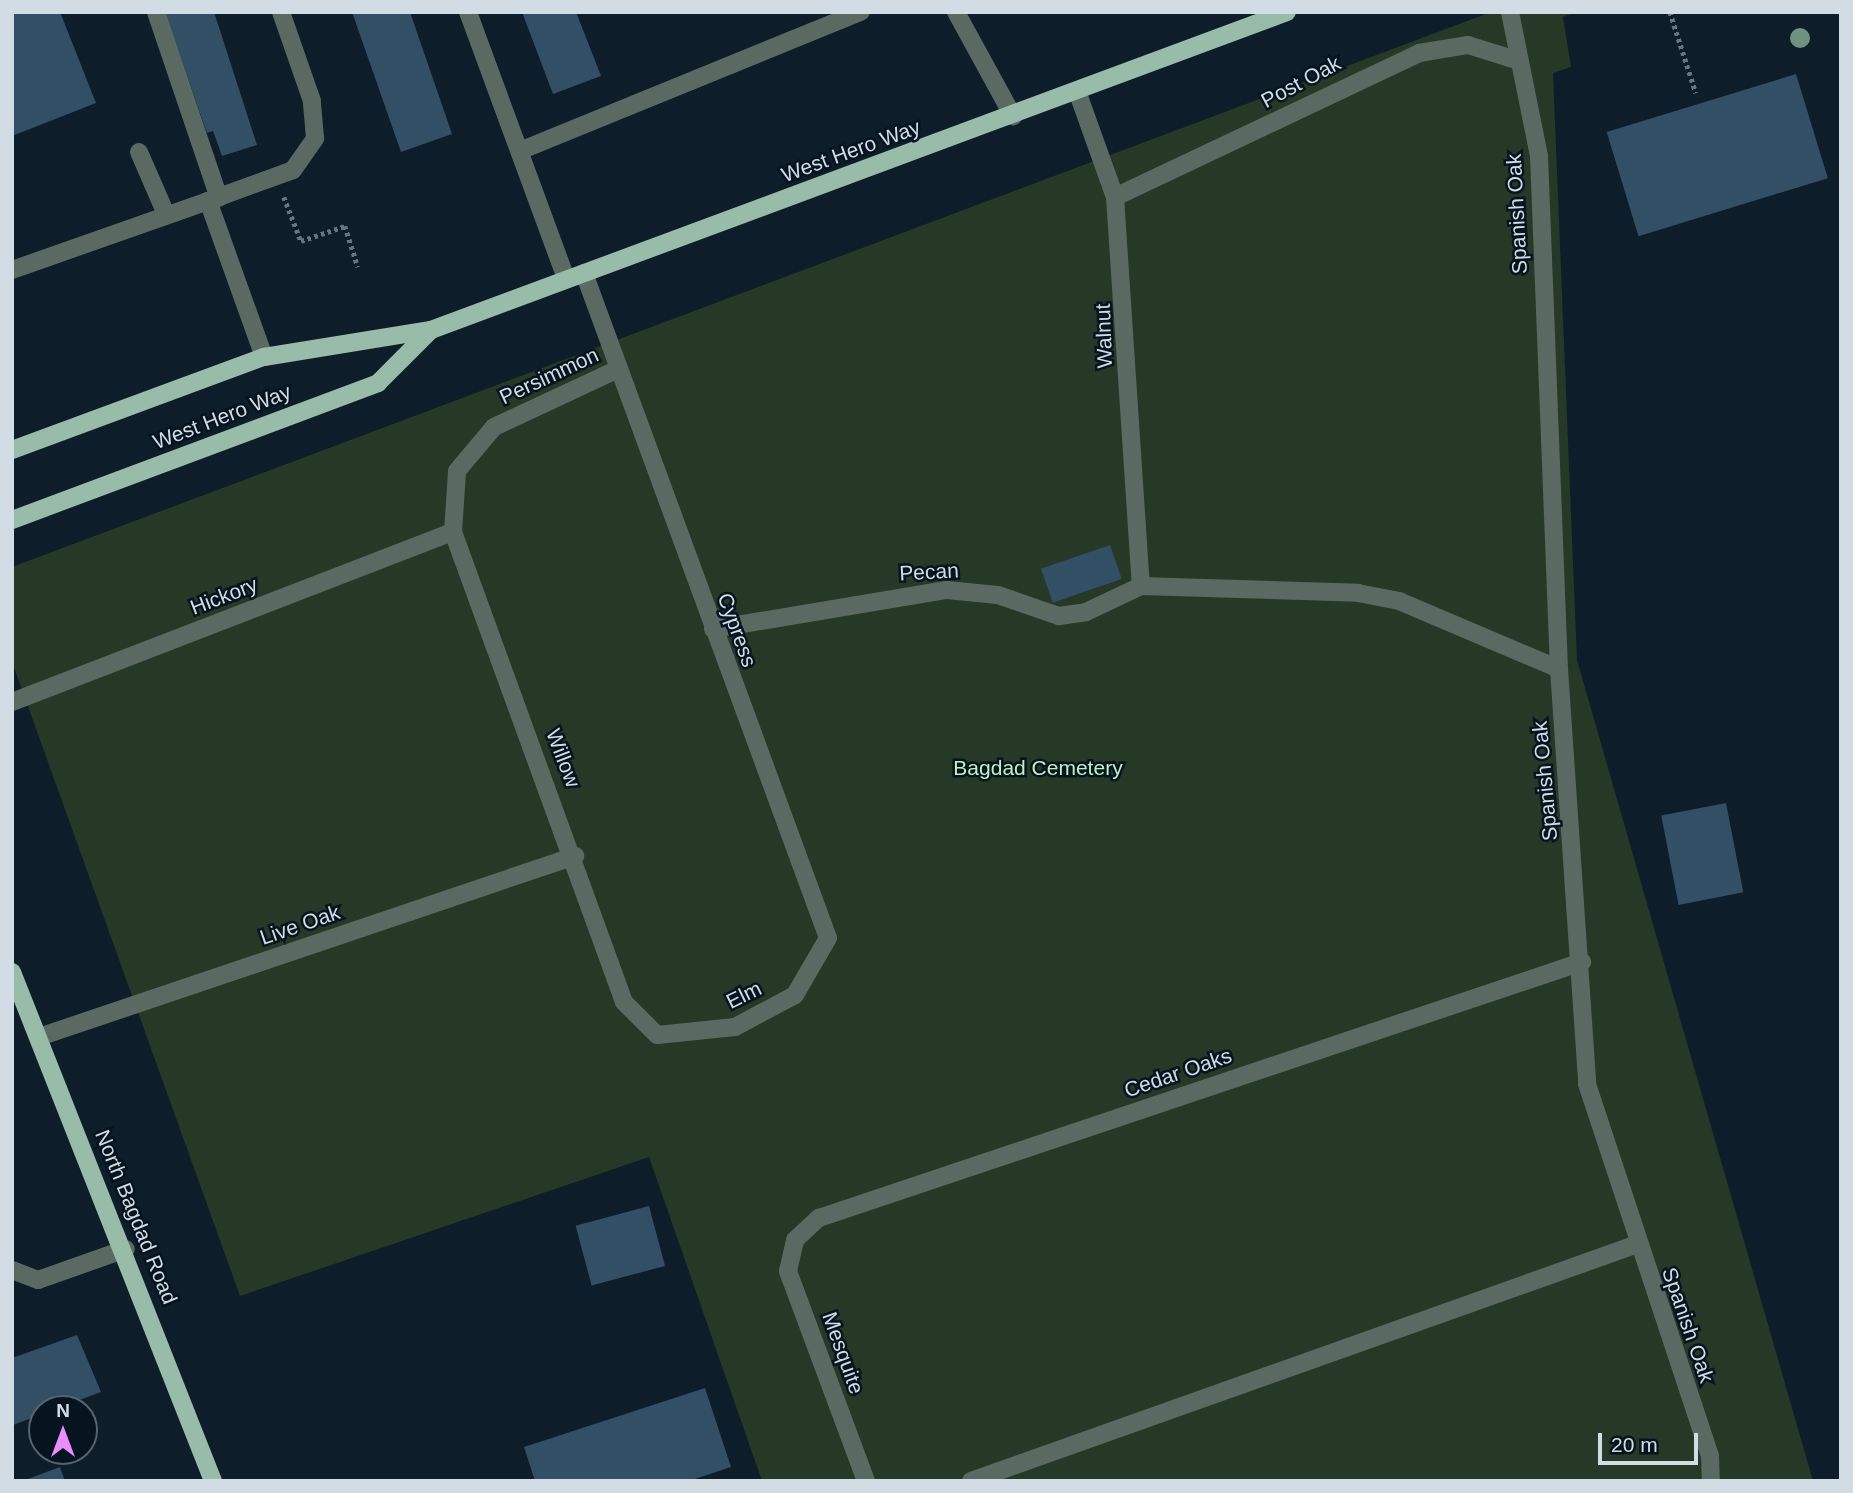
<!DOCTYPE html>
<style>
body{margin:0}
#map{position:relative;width:1853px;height:1493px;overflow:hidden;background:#0d1d29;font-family:Arial,sans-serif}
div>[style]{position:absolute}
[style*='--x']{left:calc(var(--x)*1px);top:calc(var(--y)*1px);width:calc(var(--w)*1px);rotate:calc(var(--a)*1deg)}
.green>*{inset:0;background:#263826}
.building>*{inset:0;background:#324f66;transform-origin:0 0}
.path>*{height:4.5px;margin-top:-2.25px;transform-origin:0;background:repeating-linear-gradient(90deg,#68757f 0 3.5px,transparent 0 7px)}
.minor>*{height:18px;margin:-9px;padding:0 9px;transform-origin:9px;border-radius:9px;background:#5a6a62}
.major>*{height:18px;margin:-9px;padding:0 9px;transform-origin:9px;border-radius:9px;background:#99bba9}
.trees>*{width:20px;height:20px;margin:-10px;border-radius:50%;background:#6f917d}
span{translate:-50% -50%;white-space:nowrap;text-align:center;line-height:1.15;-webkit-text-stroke:5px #05141f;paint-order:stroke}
.street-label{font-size:21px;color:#d2dce4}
.park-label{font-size:21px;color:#c0f0c1}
.frame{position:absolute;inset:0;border:14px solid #d2dce4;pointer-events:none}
.north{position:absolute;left:28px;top:1395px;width:70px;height:70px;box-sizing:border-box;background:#05141f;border:2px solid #57646e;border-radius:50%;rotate:0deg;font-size:19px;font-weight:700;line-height:28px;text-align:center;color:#d2dce4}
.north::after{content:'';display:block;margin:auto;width:24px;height:32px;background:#eb8dfc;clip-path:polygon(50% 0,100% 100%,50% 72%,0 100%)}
.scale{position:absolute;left:1598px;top:1433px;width:100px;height:32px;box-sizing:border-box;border:4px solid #d2dce4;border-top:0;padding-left:9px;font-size:21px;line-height:24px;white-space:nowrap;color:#d2dce4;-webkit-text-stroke:5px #05141f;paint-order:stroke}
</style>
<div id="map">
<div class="green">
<i style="clip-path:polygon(1491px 12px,1576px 12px,1563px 17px,1571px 67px,1553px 73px,1577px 660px,1813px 1481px,762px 1481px,649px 1157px,240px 1296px,12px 662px,12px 567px)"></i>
</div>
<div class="building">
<i style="clip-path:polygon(12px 12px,60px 12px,96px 103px,12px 136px)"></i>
<i style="clip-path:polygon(165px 12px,214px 12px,257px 145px,222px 156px,213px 131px,207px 133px)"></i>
<i style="clip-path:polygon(352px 12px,410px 12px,452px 134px,401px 152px)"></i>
<i style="clip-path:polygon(522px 12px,576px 12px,601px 76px,553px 94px)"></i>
<i style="left:1796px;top:74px;width:109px;height:198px;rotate:73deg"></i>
<i style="left:1110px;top:545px;width:36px;height:73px;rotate:71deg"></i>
<i style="left:1726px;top:803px;width:91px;height:66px;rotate:79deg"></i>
<i style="left:649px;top:1206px;width:62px;height:76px;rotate:75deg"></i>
<i style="clip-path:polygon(77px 1335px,101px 1392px,13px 1425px,12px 1358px)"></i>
<i style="clip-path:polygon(705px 1388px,731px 1467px,689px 1481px,535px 1481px,524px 1447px)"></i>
<i style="clip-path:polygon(60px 1467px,65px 1481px,25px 1481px,25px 1480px)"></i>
</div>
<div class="path">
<i style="--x:1670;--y:12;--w:85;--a:72.2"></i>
<i style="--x:284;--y:197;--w:47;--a:68.9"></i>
<i style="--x:301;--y:241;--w:46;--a:-18.8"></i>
<i style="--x:345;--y:226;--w:43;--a:72.4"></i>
</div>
<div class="minor">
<i style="--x:156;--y:12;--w:196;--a:71.3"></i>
<i style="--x:468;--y:12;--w:284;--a:69.8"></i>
<i style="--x:956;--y:12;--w:119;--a:61.3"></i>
<i style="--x:1510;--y:12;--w:147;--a:78.6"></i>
<i style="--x:1539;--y:156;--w:513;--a:87.77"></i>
<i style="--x:1559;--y:669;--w:416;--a:86.1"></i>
<i style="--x:1587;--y:1084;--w:392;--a:71.7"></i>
<i style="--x:1710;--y:1456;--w:25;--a:88"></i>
<i style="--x:1077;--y:91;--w:113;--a:70.3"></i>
<i style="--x:1115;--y:197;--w:390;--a:86.2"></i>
<i style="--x:522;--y:150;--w:366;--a:-22.2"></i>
<i style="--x:139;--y:152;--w:68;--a:66.5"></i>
<i style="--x:1115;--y:197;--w:336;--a:-25.3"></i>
<i style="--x:1419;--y:53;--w:50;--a:-9.3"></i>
<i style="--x:1468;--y:45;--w:50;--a:17.4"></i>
<i style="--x:12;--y:270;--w:208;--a:-19.4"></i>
<i style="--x:584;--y:273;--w:708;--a:69.85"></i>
<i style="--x:828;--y:938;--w:66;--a:120.1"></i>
<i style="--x:795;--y:995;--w:68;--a:151.9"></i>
<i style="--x:735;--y:1027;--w:78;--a:174.1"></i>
<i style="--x:657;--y:1035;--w:47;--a:-135"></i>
<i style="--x:624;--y:1002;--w:500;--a:-109.99"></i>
<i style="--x:453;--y:532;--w:61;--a:-86.2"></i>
<i style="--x:457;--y:471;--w:57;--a:-49.9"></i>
<i style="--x:494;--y:427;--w:135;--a:-25"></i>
<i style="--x:264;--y:357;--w:166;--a:-109.7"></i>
<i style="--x:208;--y:201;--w:90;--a:-20"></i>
<i style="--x:293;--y:170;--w:39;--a:-55"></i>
<i style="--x:315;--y:138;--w:37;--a:-95"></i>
<i style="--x:312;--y:101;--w:94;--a:-109.2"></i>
<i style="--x:713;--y:629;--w:237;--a:-9.5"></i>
<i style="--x:947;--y:590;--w:51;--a:5.6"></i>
<i style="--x:998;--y:595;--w:65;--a:19"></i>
<i style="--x:1059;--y:616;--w:27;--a:-8"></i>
<i style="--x:1086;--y:612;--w:61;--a:-25.3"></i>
<i style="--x:1141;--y:586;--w:217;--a:1.8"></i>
<i style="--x:1358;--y:593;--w:42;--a:11"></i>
<i style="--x:1399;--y:601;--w:174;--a:23"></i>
<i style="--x:12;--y:702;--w:473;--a:-21.1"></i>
<i style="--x:39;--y:1037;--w:566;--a:-18.66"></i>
<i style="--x:12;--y:1270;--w:28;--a:21"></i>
<i style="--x:38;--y:1280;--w:93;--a:-19.4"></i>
<i style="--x:866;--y:1481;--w:224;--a:-110.4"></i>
<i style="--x:788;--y:1271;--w:32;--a:-77"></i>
<i style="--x:795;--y:1240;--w:33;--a:-43"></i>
<i style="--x:819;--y:1218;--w:805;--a:-18.55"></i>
<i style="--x:971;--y:1481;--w:705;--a:-19.57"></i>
</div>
<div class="major">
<i style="--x:12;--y:450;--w:269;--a:-20.3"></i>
<i style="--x:264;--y:357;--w:169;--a:-9.2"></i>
<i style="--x:431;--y:330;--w:913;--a:-20.38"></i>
<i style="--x:12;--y:520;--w:391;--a:-20.5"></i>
<i style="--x:378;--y:383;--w:75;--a:-45"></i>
<i style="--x:12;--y:972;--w:547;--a:68.45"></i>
</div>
<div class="trees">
<i style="left:1800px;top:38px"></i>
</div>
<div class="street-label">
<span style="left:1301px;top:82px;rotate:-28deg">Post Oak</span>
<span style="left:851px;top:151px;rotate:-20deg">West Hero Way</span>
<span style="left:1517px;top:214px;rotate:-93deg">Spanish Oak</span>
<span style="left:1104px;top:336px;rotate:-92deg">Walnut</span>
<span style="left:549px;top:376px;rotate:-25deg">Persimmon</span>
<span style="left:222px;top:417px;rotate:-21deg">West Hero Way</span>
<span style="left:929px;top:572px;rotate:-3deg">Pecan</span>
<span style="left:224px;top:596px;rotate:-21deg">Hickory</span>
<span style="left:737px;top:630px;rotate:70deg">Cypress</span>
<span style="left:563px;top:758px;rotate:69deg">Willow</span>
<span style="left:1545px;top:781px;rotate:-95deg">Spanish Oak</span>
<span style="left:300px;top:925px;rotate:-19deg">Live Oak</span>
<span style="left:744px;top:995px;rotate:-26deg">Elm</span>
<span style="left:1178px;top:1073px;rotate:-19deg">Cedar Oaks</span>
<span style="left:136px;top:1217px;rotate:68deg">North Bagdad Road</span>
<span style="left:1688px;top:1325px;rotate:71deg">Spanish Oak</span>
<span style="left:843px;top:1353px;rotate:70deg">Mesquite</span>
</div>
<div class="park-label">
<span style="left:1038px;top:768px">Bagdad Cemetery</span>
</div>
<div class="frame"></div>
<div class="north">N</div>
<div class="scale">20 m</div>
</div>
